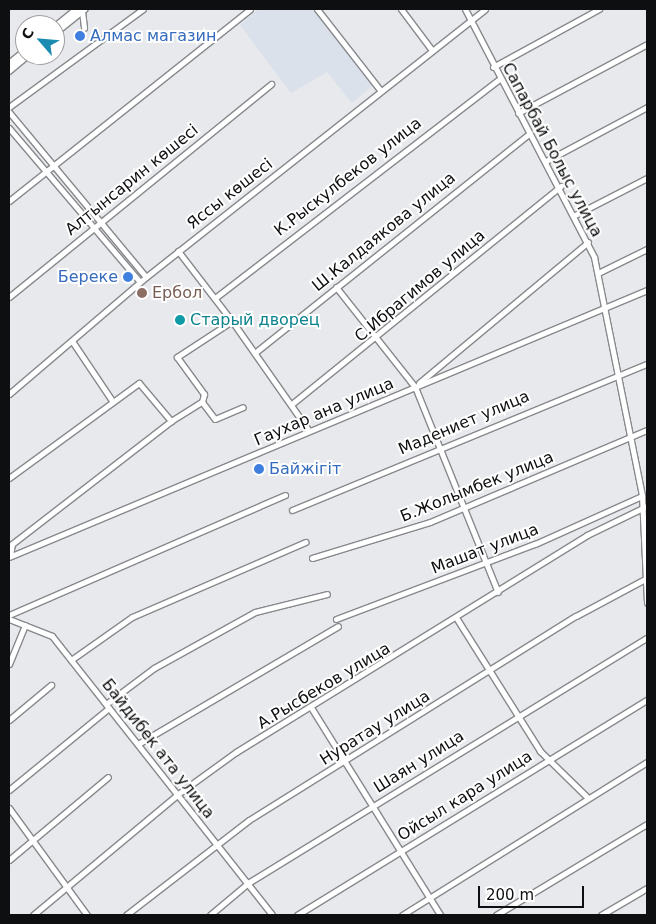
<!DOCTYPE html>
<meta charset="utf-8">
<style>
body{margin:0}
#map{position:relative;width:656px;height:924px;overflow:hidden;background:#e7e9ec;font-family:"DejaVu Sans",sans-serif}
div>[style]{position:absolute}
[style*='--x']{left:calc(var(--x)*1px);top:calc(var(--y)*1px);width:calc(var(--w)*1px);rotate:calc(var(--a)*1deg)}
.built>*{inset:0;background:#dae1eb}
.roads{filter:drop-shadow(1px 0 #87898c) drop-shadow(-1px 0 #87898c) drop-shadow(0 1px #87898c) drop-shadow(0 -1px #87898c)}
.minor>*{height:5px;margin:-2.5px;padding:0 2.5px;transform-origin:2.5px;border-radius:2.5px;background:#fff}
.major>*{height:6px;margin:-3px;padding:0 3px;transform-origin:3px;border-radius:3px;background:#fff}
.dots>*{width:14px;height:14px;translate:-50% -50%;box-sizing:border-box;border:2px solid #fff;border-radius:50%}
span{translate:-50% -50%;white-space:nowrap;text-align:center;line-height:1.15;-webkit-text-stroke:4px #fff;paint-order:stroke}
.shop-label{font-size:16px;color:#366cbe}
.left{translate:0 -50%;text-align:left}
.right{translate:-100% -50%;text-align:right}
.street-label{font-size:16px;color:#0e0f10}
.education-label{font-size:16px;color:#785e54}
.culture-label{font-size:16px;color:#0d838f}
.frame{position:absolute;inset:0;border:10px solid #0e0f10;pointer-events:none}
.north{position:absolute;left:15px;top:15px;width:50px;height:50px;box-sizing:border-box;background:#fff;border:1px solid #9f9f9f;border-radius:50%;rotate:297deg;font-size:14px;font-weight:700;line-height:20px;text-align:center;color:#0e0f10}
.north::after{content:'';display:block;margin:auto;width:18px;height:22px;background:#1c8bb1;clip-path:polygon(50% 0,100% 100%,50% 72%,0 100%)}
.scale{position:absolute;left:478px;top:886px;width:106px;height:22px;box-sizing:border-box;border:2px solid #0e0f10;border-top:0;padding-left:6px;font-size:15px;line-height:18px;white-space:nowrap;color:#0e0f10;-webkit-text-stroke:4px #fff;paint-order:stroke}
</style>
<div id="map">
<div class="built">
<i style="clip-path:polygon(259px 9px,313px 9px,372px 86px,352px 103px,327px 72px,291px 93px,240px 25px)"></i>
</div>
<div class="roads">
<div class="minor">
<i style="--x:317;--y:9;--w:103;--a:52.1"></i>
<i style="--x:401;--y:9;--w:50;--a:53.1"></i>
<i style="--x:465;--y:9;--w:280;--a:62.5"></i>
<i style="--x:594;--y:257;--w:244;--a:78.6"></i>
<i style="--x:642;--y:496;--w:107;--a:87.3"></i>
<i style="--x:82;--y:11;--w:17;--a:83"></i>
<i style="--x:493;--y:67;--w:121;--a:-28.7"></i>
<i style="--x:9;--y:107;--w:166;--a:-36.2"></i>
<i style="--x:9;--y:112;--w:214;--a:50.3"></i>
<i style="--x:518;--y:113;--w:146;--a:-28.1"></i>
<i style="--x:9;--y:128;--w:202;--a:49.6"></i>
<i style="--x:546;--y:161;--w:115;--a:-28.1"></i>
<i style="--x:9;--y:201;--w:308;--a:-38.5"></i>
<i style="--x:575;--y:215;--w:81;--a:-27.2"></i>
<i style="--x:178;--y:251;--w:88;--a:52.4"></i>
<i style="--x:232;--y:321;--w:66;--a:146.8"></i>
<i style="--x:177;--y:357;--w:46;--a:53.9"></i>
<i style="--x:204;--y:394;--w:8;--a:104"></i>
<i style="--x:598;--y:273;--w:55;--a:-26.1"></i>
<i style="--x:336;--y:287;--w:127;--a:51.7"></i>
<i style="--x:415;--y:387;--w:221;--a:68"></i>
<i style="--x:9;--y:297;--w:338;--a:-39.1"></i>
<i style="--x:215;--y:298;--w:359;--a:-37.6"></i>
<i style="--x:232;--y:321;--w:134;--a:55"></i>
<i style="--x:72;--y:341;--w:73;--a:56.1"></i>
<i style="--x:257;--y:351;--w:348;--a:-38.6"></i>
<i style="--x:419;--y:383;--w:220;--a:-39.8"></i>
<i style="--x:9;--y:394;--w:180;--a:-40.5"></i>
<i style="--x:146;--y:277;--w:432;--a:-38.3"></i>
<i style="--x:293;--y:403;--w:345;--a:-39"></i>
<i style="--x:9;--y:478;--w:161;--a:-36.2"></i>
<i style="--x:139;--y:383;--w:50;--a:49.9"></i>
<i style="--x:292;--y:510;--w:384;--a:-22.4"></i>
<i style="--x:10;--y:556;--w:12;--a:-81"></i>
<i style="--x:12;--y:544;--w:201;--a:-37.7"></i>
<i style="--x:171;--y:421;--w:36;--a:-32"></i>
<i style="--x:202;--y:402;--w:21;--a:53"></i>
<i style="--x:215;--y:419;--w:30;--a:-23"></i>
<i style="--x:9;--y:557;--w:692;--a:-22.71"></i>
<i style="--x:312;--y:558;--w:123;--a:-17"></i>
<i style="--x:430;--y:522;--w:236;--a:-23"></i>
<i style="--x:9;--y:615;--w:301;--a:-23.5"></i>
<i style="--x:9;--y:619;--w:46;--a:21.6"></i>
<i style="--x:52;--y:636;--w:355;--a:51.7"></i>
<i style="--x:336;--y:619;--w:213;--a:-20.7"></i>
<i style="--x:535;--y:544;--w:117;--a:-24.2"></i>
<i style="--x:457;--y:619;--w:156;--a:57.8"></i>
<i style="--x:540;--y:751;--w:67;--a:44.4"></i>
<i style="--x:71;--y:660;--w:75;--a:-35.2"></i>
<i style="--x:132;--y:617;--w:189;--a:-23.4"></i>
<i style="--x:9;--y:664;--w:42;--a:-67.7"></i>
<i style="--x:106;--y:704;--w:60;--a:-36.9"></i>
<i style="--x:154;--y:668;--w:115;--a:-29"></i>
<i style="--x:255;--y:612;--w:74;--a:-14"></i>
<i style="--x:312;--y:709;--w:243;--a:58.1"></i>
<i style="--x:9;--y:720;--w:55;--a:-39.8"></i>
<i style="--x:138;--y:744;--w:232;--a:-30.5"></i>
<i style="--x:9;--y:790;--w:129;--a:-39.4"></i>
<i style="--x:9;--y:808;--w:132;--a:53.9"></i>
<i style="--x:9;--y:860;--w:129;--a:-40"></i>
<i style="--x:33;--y:915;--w:189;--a:-39.8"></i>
<i style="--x:178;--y:794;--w:72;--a:-35.9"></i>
<i style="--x:236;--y:752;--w:413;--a:-31.7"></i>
<i style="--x:587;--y:535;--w:67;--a:-25.8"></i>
<i style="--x:126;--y:915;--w:155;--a:-37.7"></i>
<i style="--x:249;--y:820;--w:385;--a:-32"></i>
<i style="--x:576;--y:616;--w:81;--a:-28.2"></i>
<i style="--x:210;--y:915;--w:50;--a:-40.1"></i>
<i style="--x:248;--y:883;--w:468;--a:-31.6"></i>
<i style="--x:297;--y:915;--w:411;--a:-31.6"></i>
<i style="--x:402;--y:915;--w:289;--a:-32"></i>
<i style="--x:496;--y:915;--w:176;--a:-31.1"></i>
<i style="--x:601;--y:915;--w:53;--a:-30.4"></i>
</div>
<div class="major">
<i style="--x:55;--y:27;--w:28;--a:-39"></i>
<i style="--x:55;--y:33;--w:38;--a:-39"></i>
<i style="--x:9;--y:64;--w:21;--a:-39"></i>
<i style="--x:9;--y:71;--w:25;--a:-40"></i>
</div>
</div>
<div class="dots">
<i style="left:80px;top:36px;background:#3f7fe0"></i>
<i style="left:128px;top:277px;background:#3f7fe0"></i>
<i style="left:142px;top:293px;background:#8d6e63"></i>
<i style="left:180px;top:320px;background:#0f9aa8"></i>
<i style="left:259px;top:469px;background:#3f7fe0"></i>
</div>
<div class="shop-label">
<span class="left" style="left:90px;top:36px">Алмас магазин</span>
<span class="right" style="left:118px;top:277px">Береке</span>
<span class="left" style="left:269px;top:469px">Байжігіт</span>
</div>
<div class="street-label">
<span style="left:552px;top:150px;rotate:62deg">Сапарбай Болыс улица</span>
<span style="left:348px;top:177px;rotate:-38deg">К.Рыскулбеков улица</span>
<span style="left:132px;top:180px;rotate:-39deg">Алтынсарин көшесі</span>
<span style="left:230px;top:194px;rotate:-38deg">Яссы көшесі</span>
<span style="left:384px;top:232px;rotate:-39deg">Ш.Калдаякова улица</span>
<span style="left:420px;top:286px;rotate:-40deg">С.Ибрагимов улица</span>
<span style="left:324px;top:412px;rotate:-23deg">Гаухар ана улица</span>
<span style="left:464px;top:423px;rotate:-23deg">Мадениет улица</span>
<span style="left:477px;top:487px;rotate:-22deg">Б.Жолымбек улица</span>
<span style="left:485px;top:549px;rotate:-21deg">Машат улица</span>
<span style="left:324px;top:686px;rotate:-31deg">А.Рысбеков улица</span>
<span style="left:375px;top:728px;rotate:-32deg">Нуратау улица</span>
<span style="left:158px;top:749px;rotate:52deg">Байдибек ата улица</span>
<span style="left:419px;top:762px;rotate:-32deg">Шаян улица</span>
<span style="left:465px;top:796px;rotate:-32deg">Ойсыл кара улица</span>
</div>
<div class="education-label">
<span class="left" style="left:152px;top:293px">Ербол</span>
</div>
<div class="culture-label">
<span class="left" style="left:190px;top:320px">Старый дворец</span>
</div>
<div class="frame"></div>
<div class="north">С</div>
<div class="scale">200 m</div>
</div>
